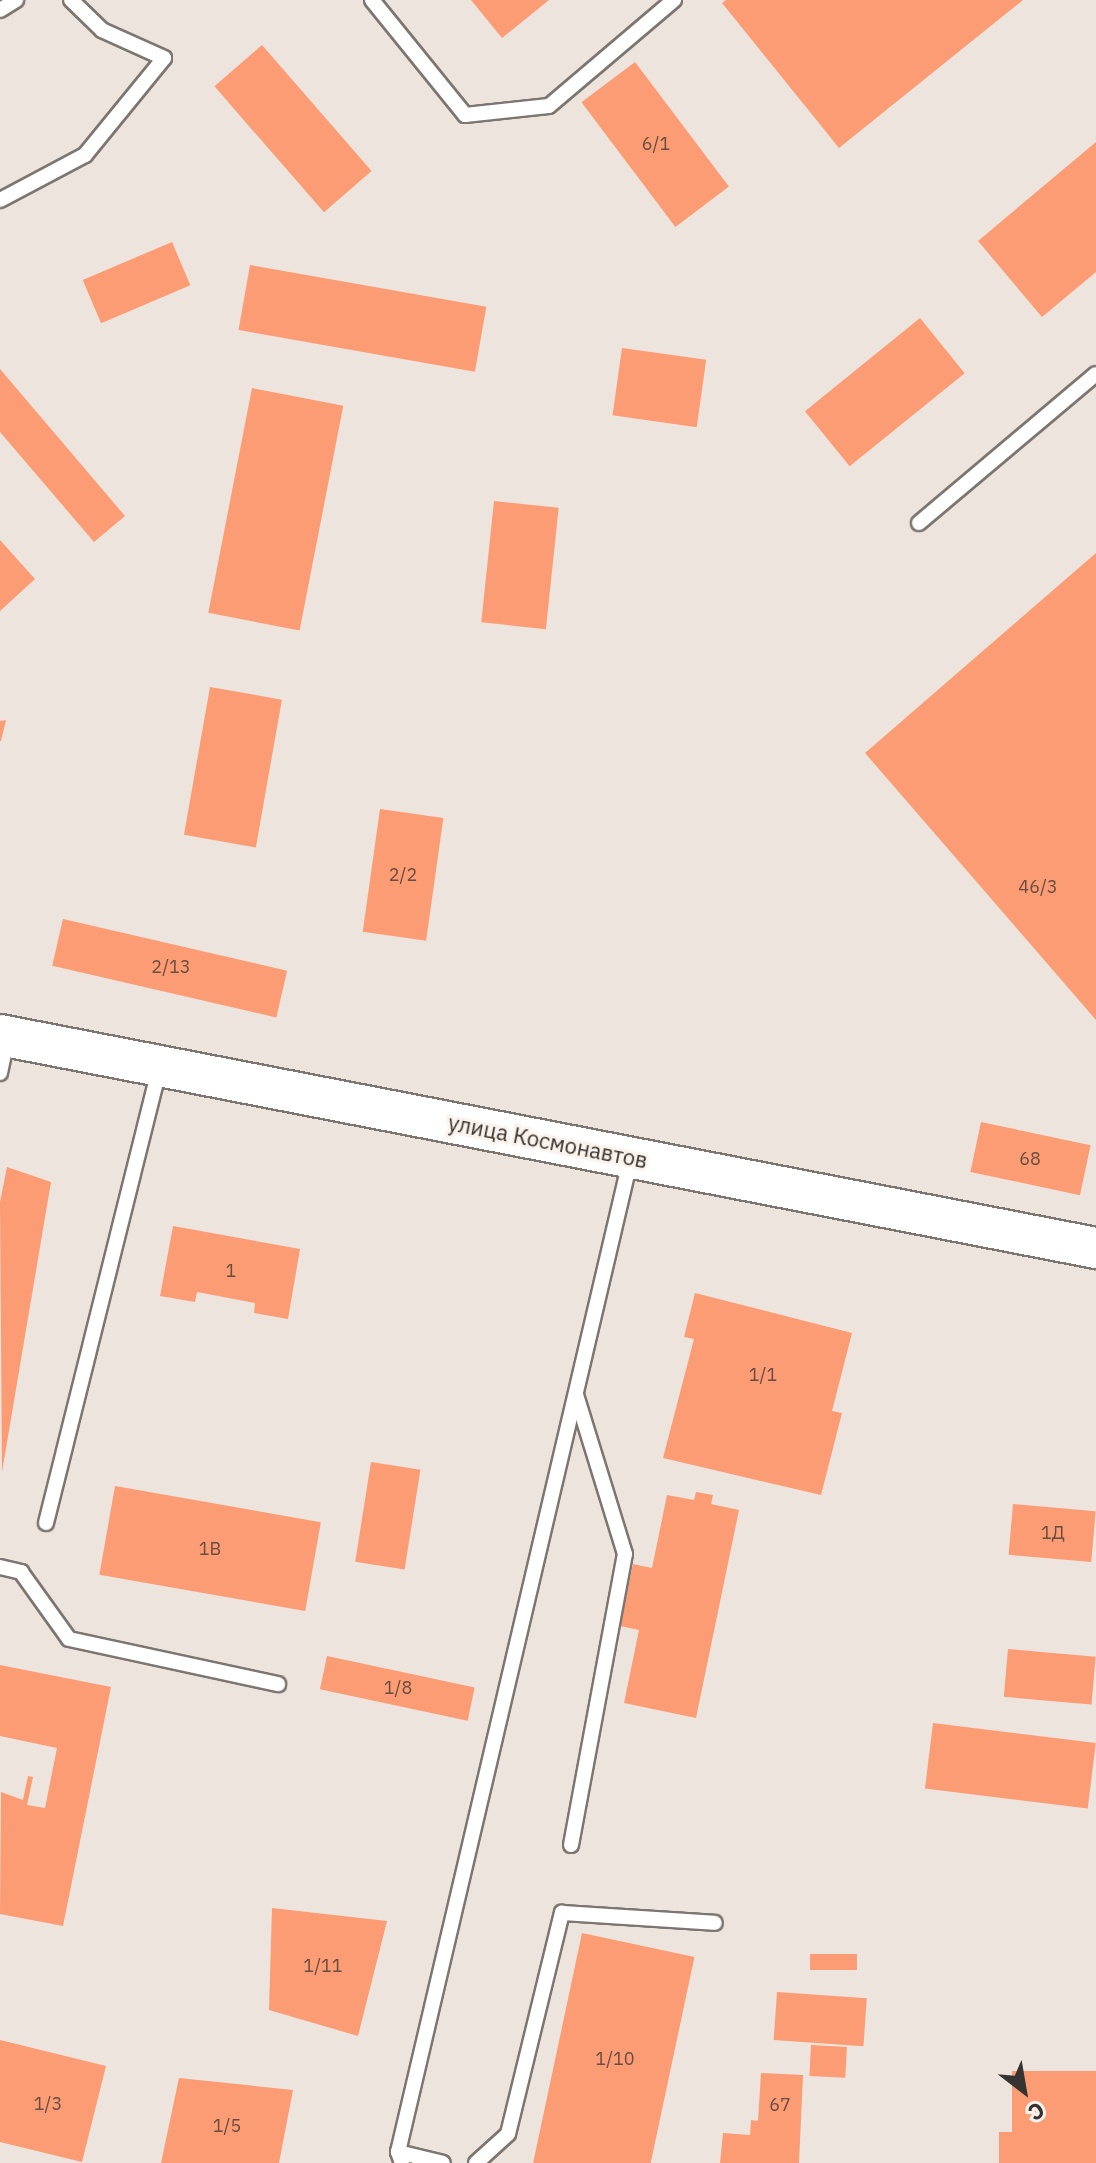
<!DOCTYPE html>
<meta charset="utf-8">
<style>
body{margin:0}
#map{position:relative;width:1096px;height:2163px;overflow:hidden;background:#eee4de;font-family:"IBM Plex Sans",sans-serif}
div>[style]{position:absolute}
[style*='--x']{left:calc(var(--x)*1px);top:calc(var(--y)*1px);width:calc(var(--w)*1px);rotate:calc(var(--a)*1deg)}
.building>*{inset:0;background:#fb9c74;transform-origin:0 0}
.roads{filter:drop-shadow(2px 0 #7d756f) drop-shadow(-2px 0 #7d756f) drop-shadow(0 2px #7d756f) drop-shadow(0 -2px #7d756f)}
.lane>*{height:14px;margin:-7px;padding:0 7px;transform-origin:7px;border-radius:7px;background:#fff}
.secondary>*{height:40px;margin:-20px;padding:0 20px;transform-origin:20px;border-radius:20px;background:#fff}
span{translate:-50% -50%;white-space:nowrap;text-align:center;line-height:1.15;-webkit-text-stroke:6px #fbf2eb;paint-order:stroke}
.number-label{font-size:18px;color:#684d41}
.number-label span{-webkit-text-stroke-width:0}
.street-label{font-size:22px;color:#373330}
.north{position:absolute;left:984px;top:2051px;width:80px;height:80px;-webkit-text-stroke:6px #fbf2eb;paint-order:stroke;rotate:149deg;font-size:22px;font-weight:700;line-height:32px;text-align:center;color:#373330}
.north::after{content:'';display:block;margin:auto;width:28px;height:36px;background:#373330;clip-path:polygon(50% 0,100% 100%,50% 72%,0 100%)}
</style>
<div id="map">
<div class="building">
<i style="clip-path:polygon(471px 0,549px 0,502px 38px)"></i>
<i style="clip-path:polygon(726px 0,1023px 0,839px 148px,722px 3px)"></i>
<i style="left:262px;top:45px;width:167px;height:63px;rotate:49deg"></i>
<i style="left:635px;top:62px;width:156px;height:67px;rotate:53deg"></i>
<i style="clip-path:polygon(1096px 142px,1096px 272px,1042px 317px,978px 241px)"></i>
<i style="left:172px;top:242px;width:47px;height:97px;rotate:67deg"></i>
<i style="left:250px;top:265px;width:240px;height:66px;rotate:10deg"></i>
<i style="left:920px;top:318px;width:71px;height:148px;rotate:51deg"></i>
<i style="left:622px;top:348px;width:85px;height:68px;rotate:8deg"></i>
<i style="clip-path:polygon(0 369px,125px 516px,94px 542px,0 432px)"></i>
<i style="left:252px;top:388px;width:93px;height:229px;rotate:11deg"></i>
<i style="left:494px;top:501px;width:65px;height:122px;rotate:6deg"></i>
<i style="clip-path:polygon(0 540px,35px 579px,0 611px)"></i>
<i style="clip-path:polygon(1096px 553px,1096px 1020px,865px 753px)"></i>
<i style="left:210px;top:687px;width:73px;height:150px;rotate:10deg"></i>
<i style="clip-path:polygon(6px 720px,1px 741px,0 741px,0 721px)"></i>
<i style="left:380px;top:809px;width:64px;height:124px;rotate:8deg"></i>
<i style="left:63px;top:919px;width:230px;height:48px;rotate:13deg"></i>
<i style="left:981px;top:1122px;width:112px;height:51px;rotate:12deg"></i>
<i style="clip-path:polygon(7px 1167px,51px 1182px,2px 1472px,0 1202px)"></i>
<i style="clip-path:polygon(173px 1226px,300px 1249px,288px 1319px,254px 1313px,255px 1303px,197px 1292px,195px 1302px,160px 1296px)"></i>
<i style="clip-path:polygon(695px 1293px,852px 1333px,832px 1411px,842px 1413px,821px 1495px,663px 1458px,694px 1339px,684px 1337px)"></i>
<i style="left:371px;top:1462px;width:50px;height:101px;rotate:9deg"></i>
<i style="left:115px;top:1486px;width:209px;height:90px;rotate:10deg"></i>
<i style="clip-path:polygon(696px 1492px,713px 1495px,711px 1504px,739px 1510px,696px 1718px,624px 1703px,639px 1630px,620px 1626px,633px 1564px,652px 1568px,667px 1495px,694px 1500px)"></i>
<i style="left:1013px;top:1504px;width:83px;height:51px;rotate:5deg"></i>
<i style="left:1008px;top:1649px;width:88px;height:48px;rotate:5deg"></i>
<i style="left:327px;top:1656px;width:151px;height:34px;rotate:12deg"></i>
<i style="clip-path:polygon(0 1665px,111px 1687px,63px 1926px,0 1914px,1px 1792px,23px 1800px,28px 1776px,33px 1777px,27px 1805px,45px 1808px,57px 1748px,0 1736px)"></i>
<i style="left:933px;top:1723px;width:164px;height:66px;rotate:7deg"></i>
<i style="clip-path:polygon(272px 1908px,387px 1921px,358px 2036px,269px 2010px)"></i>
<i style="left:582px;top:1933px;width:115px;height:235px;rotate:12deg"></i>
<i style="left:810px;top:1954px;width:47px;height:16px"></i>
<i style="left:777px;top:1992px;width:90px;height:48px;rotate:4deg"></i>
<i style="clip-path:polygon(0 2040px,106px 2066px,82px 2162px,0 2142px)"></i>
<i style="left:811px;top:2045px;width:36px;height:31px;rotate:3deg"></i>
<i style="clip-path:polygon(1012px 2071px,1096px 2071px,1096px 2163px,999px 2163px,999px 2132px,1012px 2132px)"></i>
<i style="clip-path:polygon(761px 2073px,803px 2075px,799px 2163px,720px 2163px,723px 2133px,750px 2135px,751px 2120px,758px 2121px)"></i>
<i style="clip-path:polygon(179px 2078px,293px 2090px,279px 2163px,161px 2163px)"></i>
</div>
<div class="roads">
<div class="lane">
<i style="--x:372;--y:0;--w:148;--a:51"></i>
<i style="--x:465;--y:115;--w:84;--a:-6.1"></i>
<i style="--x:549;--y:106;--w:164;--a:-40.3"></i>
<i style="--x:0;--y:10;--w:19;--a:-32"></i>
<i style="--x:0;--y:200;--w:96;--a:-27.9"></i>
<i style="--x:85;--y:155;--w:125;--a:-50.8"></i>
<i style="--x:164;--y:58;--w:68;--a:-155.7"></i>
<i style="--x:102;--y:30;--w:43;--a:-135.9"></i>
<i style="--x:919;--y:523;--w:231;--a:-40.1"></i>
<i style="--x:0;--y:1073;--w:33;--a:-78"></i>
<i style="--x:46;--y:1523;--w:468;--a:-76"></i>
<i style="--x:0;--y:1567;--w:22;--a:13"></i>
<i style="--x:21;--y:1572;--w:82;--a:54.4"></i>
<i style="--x:69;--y:1639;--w:214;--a:12.2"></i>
<i style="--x:571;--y:1845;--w:296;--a:-79.5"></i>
<i style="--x:625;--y:1554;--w:166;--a:-107.1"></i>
<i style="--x:398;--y:2152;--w:46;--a:13.7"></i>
<i style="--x:402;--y:2163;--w:12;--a:-110"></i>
<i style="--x:398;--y:2152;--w:1018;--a:-76.82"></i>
<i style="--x:476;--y:2163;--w:43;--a:-42.2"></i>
<i style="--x:508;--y:2134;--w:228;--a:-76.3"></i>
<i style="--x:562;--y:1913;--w:153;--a:3.7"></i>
</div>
<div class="secondary">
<i style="--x:0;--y:1035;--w:1117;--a:11"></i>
</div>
</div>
<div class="number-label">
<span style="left:656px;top:144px">6/1</span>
<span style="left:403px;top:875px">2/2</span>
<span style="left:1038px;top:887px">46/3</span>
<span style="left:171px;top:967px">2/13</span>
<span style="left:1030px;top:1159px">68</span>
<span style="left:231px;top:1271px">1</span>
<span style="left:763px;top:1375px">1/1</span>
<span style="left:1053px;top:1533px">1Д</span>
<span style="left:210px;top:1549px">1В</span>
<span style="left:398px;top:1688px">1/8</span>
<span style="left:323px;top:1966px">1/11</span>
<span style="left:615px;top:2059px">1/10</span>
<span style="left:48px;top:2104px">1/3</span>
<span style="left:780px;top:2105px">67</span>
<span style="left:227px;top:2126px">1/5</span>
</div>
<div class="street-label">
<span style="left:548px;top:1141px;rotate:11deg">улица Космонавтов</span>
</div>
<div class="north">С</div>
</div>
